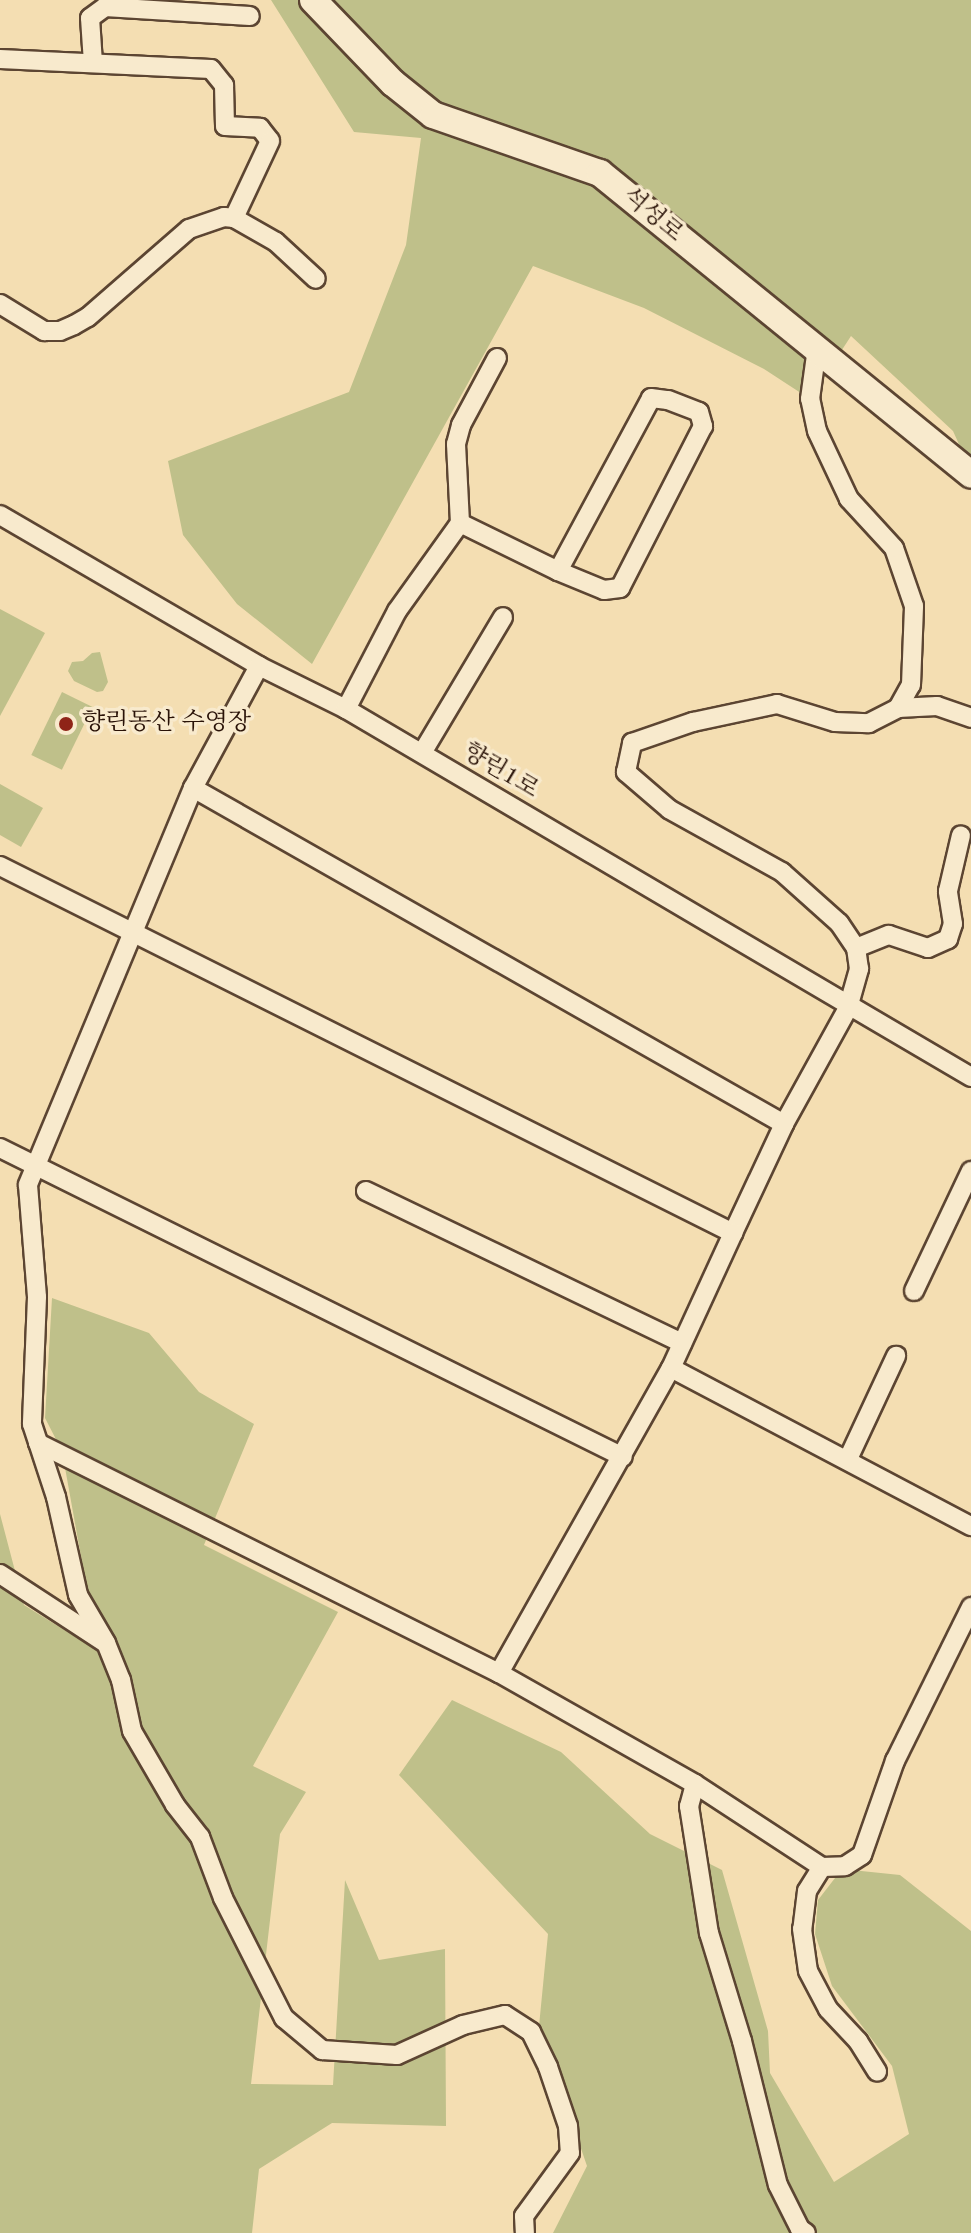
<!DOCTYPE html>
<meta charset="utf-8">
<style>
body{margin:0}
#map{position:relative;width:971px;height:2233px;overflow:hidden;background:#f4deb2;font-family:"Old Standard TT","Noto Serif KR",serif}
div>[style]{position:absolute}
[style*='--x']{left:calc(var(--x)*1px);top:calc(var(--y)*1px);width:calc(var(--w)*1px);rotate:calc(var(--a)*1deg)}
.green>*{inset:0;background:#bfc08a;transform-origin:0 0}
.roads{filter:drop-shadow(2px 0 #5c4532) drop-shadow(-2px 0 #5c4532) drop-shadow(0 2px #5c4532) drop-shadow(0 -2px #5c4532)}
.street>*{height:18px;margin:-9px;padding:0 9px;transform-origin:9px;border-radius:9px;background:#f8eacd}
.secondary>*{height:26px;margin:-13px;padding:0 13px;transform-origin:13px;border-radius:13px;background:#f8eacd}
.dots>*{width:22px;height:22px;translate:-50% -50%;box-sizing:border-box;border:4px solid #f8eacd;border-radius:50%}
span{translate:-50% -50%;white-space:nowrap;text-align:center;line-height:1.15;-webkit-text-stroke:7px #f8eacd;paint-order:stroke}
.street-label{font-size:24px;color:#291207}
.poi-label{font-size:24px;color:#291207}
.left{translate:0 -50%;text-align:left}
</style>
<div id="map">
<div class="green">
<i style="clip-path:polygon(271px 0,971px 0,971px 471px,953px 431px,851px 336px,810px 399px,764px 369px,644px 308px,533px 266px,312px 664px,237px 604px,183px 535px,168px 461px,349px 392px,406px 245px,421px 138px,354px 132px)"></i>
<i style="clip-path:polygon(0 609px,45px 633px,0 716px)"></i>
<i style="clip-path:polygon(100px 652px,108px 682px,103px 691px,97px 692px,74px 681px,68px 671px,72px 662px,83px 661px,92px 653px)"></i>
<i style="left:62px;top:692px;width:34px;height:70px;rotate:26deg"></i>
<i style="clip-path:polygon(0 784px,43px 808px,21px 847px,0 835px)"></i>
<i style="clip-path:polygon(52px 1298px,149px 1333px,199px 1392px,254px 1424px,204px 1545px,338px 1612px,253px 1766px,306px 1792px,280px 1834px,251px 2084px,333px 2085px,345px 1880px,379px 1960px,445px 1949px,446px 2126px,332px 2123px,259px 2169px,252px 2233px,0 2233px,0 1514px,24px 1605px,98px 1651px,62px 1451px,45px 1418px)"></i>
<i style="clip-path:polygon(452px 1700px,561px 1752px,650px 1834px,722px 1870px,768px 2031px,770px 2073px,834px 2182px,909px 2134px,892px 2066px,832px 1986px,815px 1934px,818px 1900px,842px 1869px,900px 1875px,971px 1931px,971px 2233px,553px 2233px,587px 2166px,539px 2026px,548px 1934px,399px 1775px)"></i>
</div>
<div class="roads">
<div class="street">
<i style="--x:0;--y:59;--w:211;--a:2.7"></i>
<i style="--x:211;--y:69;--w:21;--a:51"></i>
<i style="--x:224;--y:85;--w:41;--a:88.6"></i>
<i style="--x:225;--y:126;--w:35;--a:3"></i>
<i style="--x:260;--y:128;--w:16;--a:52"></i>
<i style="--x:270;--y:141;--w:85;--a:115.1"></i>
<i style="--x:93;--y:63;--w:45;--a:-93.8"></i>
<i style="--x:90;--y:18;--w:19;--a:-36"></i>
<i style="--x:105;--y:7;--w:145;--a:3.6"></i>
<i style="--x:0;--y:304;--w:52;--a:31.5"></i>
<i style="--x:44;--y:331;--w:16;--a:0"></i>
<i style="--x:60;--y:331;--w:15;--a:-23"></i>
<i style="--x:74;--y:325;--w:16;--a:-30"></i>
<i style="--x:88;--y:317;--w:134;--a:-41.1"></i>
<i style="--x:189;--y:229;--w:37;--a:-19"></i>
<i style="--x:224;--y:217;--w:10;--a:6"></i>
<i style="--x:234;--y:218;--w:48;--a:29.7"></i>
<i style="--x:276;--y:242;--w:54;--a:42.8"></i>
<i style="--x:0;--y:515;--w:300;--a:30.2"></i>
<i style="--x:259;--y:666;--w:97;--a:26.3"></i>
<i style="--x:346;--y:709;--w:725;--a:30.49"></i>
<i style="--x:460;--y:523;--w:79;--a:-92.9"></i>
<i style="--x:456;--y:444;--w:20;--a:-75"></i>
<i style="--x:461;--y:425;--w:76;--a:-61.8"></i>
<i style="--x:259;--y:666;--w:139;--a:118.4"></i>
<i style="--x:193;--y:788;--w:430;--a:112.6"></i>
<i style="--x:28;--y:1185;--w:112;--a:85.4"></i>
<i style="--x:37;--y:1297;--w:127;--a:92.3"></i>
<i style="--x:32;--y:1424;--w:77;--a:71.8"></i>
<i style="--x:56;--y:1497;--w:100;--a:77.3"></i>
<i style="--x:78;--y:1595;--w:56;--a:59.7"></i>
<i style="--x:106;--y:1643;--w:40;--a:68"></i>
<i style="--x:121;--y:1680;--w:52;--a:77.8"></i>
<i style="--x:132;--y:1731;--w:86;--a:59.8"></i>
<i style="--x:175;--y:1805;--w:41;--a:52"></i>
<i style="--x:200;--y:1837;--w:65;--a:69.3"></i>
<i style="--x:223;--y:1898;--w:135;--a:63.1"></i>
<i style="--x:284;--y:2018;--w:50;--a:40.1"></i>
<i style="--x:322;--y:2050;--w:75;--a:3.8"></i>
<i style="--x:397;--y:2055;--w:72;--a:-24.4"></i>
<i style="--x:463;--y:2025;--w:43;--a:-13.4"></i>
<i style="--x:505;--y:2015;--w:31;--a:33"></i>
<i style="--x:531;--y:2032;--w:39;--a:64"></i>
<i style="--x:548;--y:2067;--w:62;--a:71.3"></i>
<i style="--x:568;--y:2126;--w:27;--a:86"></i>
<i style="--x:570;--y:2153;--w:78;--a:126.1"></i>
<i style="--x:524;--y:2216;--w:17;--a:87"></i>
<i style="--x:898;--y:708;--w:39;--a:-3"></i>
<i style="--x:937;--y:706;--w:36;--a:19"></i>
<i style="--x:346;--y:709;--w:110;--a:-62.5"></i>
<i style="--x:397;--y:611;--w:108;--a:-54.4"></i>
<i style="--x:460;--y:523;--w:109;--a:26.1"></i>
<i style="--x:558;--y:571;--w:196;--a:-61.7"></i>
<i style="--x:651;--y:398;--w:17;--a:7"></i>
<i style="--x:668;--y:400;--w:33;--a:21"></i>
<i style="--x:699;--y:412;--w:15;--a:74"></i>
<i style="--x:703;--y:426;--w:182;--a:117.1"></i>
<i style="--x:620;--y:588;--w:16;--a:173"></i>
<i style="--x:604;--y:590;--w:50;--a:-157.6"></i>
<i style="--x:422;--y:753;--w:158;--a:-59.2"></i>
<i style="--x:193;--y:788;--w:680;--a:29.62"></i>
<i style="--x:0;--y:866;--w:820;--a:26.6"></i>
<i style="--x:733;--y:1233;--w:120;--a:-64.9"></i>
<i style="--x:784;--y:1124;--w:132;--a:-61.1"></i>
<i style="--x:848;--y:1008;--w:41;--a:-74.2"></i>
<i style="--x:859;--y:969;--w:21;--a:-98"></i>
<i style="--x:856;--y:948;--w:30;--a:-124"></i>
<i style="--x:839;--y:923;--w:76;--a:-138.2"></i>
<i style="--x:782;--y:872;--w:129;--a:-150.9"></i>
<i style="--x:669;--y:809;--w:57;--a:-139.3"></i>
<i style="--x:626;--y:772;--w:30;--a:-78"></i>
<i style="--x:632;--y:743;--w:65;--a:-19"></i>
<i style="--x:693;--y:722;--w:86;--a:-12.1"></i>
<i style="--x:777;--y:704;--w:61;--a:17.2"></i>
<i style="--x:835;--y:722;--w:34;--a:2"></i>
<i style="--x:869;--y:723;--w:33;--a:-27"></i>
<i style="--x:898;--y:708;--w:26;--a:-61"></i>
<i style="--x:911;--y:685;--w:79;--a:-87.8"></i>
<i style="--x:914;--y:606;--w:61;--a:-109"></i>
<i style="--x:894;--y:548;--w:67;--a:-132.6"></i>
<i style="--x:849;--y:499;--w:75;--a:-115.2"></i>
<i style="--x:817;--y:431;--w:33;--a:-102"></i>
<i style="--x:810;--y:399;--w:51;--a:-82.2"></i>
<i style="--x:856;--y:948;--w:35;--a:-22"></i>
<i style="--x:889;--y:935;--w:41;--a:18.4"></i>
<i style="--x:928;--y:948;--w:22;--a:-24"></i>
<i style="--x:948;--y:939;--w:16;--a:-72"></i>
<i style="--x:953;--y:924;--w:33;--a:-99"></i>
<i style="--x:948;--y:891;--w:57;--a:-76.9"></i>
<i style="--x:0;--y:1148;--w:695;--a:26.38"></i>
<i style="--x:366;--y:1191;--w:351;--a:25.7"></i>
<i style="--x:914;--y:1291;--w:133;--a:-64.6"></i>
<i style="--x:671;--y:1368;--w:339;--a:27.8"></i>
<i style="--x:38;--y:1443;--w:515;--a:26.52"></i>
<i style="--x:499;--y:1673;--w:225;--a:29.5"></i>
<i style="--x:695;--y:1784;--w:152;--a:33.2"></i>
<i style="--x:822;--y:1867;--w:23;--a:-2"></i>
<i style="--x:845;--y:1866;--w:20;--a:-33"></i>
<i style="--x:862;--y:1855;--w:100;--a:-70.7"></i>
<i style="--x:895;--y:1761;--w:172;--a:-63.7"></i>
<i style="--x:848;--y:1459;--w:114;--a:-65"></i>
<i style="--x:0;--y:1574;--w:124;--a:33.2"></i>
<i style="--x:499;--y:1673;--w:350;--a:-60.6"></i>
<i style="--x:671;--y:1368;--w:149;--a:-65.3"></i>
<i style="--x:695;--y:1784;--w:23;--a:105"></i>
<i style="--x:689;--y:1806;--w:129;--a:81.1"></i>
<i style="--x:709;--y:1933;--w:113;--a:73"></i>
<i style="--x:742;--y:2041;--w:148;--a:76"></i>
<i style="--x:778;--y:2185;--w:49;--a:63.4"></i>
<i style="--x:800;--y:2229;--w:7;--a:34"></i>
<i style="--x:822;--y:1867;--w:28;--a:122"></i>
<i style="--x:807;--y:1891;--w:38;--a:97"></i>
<i style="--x:802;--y:1929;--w:42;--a:81.9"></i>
<i style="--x:808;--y:1971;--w:43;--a:62.2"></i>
<i style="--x:828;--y:2009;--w:44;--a:46.8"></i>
<i style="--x:858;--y:2041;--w:36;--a:58"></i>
</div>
<div class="secondary">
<i style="--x:313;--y:0;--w:115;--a:46.1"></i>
<i style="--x:393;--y:83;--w:51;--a:38.7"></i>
<i style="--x:433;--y:115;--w:177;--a:19.2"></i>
<i style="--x:600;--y:173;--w:478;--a:39.1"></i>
</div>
</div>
<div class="dots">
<i style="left:66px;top:724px;background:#8f2418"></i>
</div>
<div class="street-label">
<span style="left:652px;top:216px;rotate:40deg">석성로</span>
<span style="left:500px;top:772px;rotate:31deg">향린1로</span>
</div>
<div class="poi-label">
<span class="left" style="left:82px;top:724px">향린동산 수영장</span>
</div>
</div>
